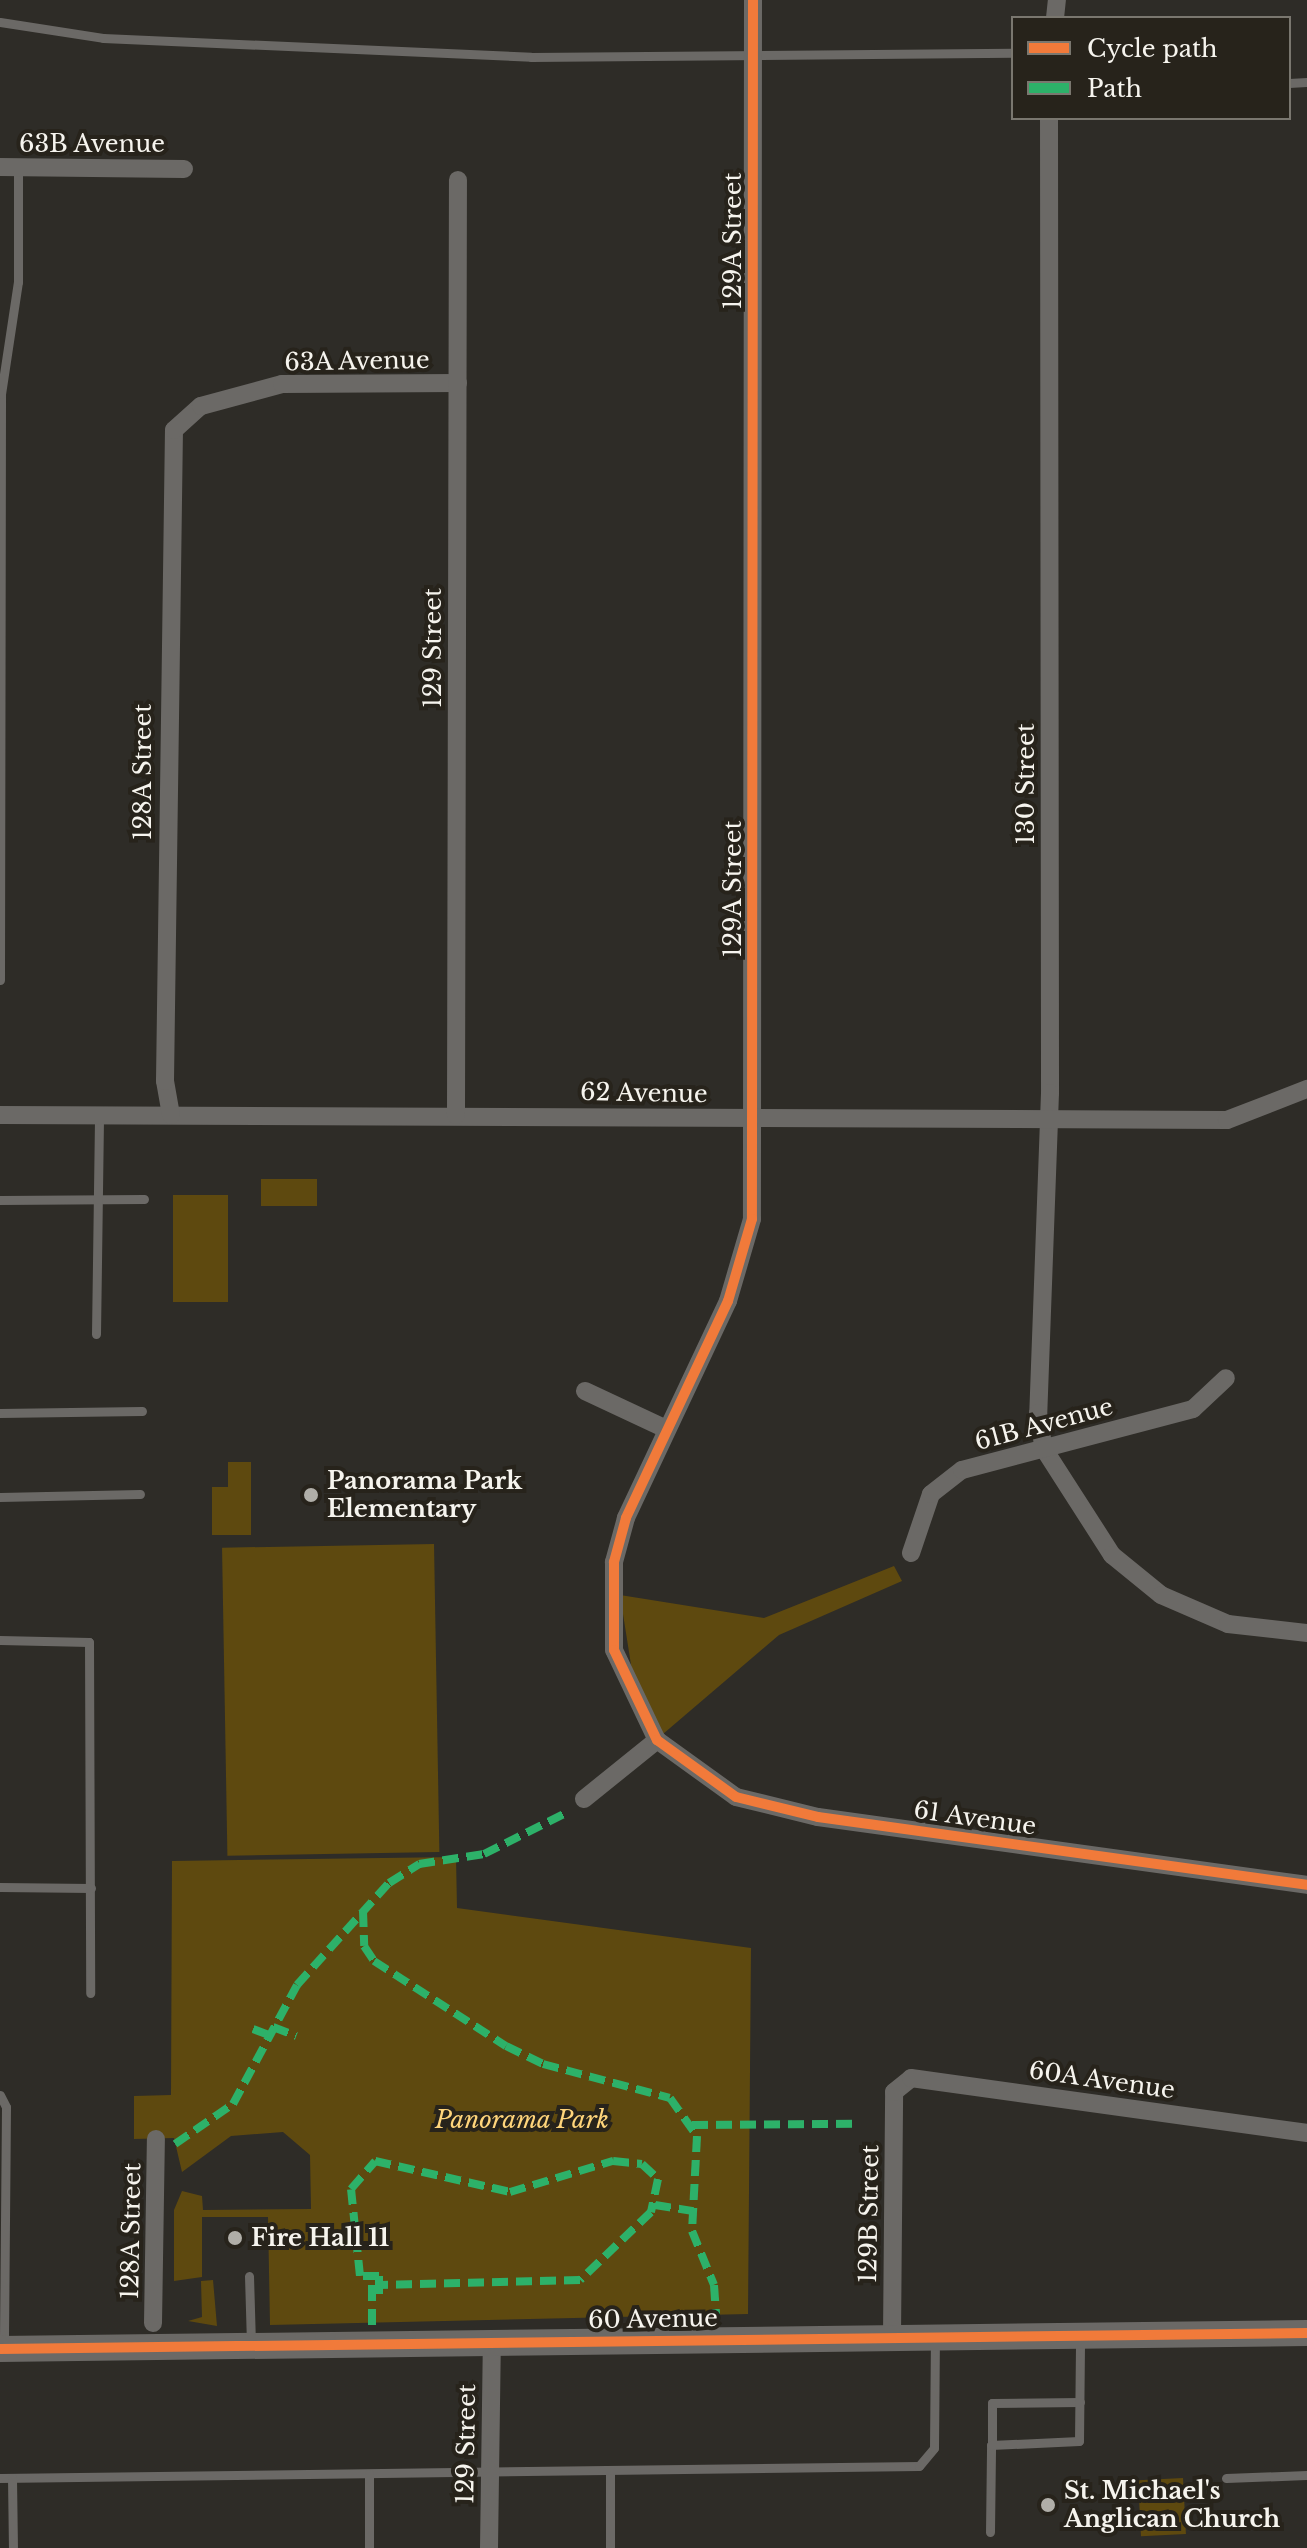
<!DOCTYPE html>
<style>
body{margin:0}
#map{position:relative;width:1307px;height:2548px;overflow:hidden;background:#2e2c27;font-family:"Libre Baskerville",serif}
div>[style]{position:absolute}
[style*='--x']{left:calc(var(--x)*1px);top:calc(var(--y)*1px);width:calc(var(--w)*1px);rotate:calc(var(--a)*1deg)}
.green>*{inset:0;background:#5e490f;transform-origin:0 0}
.lane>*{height:9px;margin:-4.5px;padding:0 4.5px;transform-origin:4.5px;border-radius:4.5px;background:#6b6966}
.street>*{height:18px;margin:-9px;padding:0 9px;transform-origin:9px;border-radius:9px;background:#6b6966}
.secondary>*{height:26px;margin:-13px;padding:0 13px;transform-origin:13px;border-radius:13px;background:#6b6966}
.quiet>*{height:8px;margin-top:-4px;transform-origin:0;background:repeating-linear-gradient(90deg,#2db169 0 16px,transparent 0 24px)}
.cycleway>*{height:10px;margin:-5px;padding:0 5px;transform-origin:5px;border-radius:5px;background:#f17a3a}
.dots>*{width:22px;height:22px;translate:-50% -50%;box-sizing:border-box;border:4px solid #27231b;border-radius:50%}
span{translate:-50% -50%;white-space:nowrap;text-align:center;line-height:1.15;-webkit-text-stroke:8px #27231b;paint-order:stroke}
.street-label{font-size:24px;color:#f6f4ee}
.poi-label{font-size:24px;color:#f6f4ee;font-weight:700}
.left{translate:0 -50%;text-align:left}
.park-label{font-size:24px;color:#ffd57b;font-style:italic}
.legend{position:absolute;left:1011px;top:16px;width:280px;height:104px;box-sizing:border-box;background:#27231b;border:2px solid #7a776f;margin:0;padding:10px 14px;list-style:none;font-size:24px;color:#f6f4ee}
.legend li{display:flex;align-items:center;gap:16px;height:40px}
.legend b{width:40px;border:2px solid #7a776f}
</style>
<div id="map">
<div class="green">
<i style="left:261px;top:1179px;width:56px;height:27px"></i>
<i style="left:173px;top:1195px;width:55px;height:107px"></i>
<i style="clip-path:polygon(228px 1462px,251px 1462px,251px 1535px,212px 1535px,212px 1487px,228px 1487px)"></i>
<i style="left:434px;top:1544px;width:308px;height:212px;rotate:89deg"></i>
<i style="clip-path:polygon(894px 1566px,902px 1581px,779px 1635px,663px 1734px,635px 1690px,620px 1595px,764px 1618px)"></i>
<i style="clip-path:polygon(456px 1857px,457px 1908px,751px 1948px,748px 2314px,270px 2325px,268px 2217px,202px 2217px,202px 2277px,174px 2281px,174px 2210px,182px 2191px,202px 2196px,203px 2210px,311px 2209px,310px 2155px,283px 2132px,231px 2136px,182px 2172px,174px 2138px,134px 2139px,134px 2096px,171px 2095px,172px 1861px)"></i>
<i style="clip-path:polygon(213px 2280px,217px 2326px,188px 2321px,202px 2317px,201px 2281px)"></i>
<i style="left:1183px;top:2478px;width:56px;height:45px;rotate:87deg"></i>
</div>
<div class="lane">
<i style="--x:0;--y:22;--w:104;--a:8.8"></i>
<i style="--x:103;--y:38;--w:428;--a:2.5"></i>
<i style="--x:531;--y:57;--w:482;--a:-0.5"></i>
<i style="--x:1289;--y:83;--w:18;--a:-3"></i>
<i style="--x:0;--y:980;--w:586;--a:-89.9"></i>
<i style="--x:1;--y:394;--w:113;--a:-81.4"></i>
<i style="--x:18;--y:282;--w:115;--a:-90"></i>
<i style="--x:0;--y:1200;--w:144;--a:-0.4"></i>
<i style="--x:96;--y:1334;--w:219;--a:-89.2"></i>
<i style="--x:0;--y:1413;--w:142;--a:-0.8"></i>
<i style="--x:0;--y:1497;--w:140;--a:-1.2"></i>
<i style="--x:0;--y:1640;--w:89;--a:1.3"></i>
<i style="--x:89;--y:1642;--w:351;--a:89.8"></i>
<i style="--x:0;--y:1887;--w:91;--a:0.6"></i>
<i style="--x:0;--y:2095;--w:13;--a:63"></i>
<i style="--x:6;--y:2107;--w:238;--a:90.5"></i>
<i style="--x:249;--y:2276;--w:68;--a:88.3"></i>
<i style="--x:992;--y:2445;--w:42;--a:-90"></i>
<i style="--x:992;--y:2403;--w:88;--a:-0.7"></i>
<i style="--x:610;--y:2471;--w:77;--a:90"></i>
<i style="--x:0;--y:2478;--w:919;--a:-0.75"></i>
<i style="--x:919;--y:2466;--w:23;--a:-50"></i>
<i style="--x:934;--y:2448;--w:109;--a:-89.5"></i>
<i style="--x:12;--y:2478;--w:70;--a:89.2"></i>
<i style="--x:1226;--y:2478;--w:81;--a:-2.1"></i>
<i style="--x:990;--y:2532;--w:87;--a:-89.3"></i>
<i style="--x:991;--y:2445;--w:88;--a:-2.6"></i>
<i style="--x:1079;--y:2441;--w:102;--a:-89.4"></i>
<i style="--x:369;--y:2548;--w:74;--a:-90"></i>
</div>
<div class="street">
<i style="--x:753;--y:0;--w:1219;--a:90.05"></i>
<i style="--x:752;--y:1219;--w:85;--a:106.3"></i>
<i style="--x:728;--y:1301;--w:240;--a:115.2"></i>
<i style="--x:626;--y:1518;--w:46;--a:105.3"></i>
<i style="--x:614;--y:1562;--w:88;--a:90"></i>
<i style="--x:614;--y:1650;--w:100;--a:64.5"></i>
<i style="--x:657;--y:1740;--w:97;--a:35.8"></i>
<i style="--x:736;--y:1797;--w:84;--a:13.7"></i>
<i style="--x:818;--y:1817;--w:494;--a:7.9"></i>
<i style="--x:1055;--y:18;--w:18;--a:-84"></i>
<i style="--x:1049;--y:118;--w:975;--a:89.94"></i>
<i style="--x:1050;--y:1093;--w:320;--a:92.1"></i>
<i style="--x:1038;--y:1413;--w:36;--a:81"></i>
<i style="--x:1044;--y:1449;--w:126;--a:57.3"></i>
<i style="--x:1112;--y:1555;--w:63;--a:39.2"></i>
<i style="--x:1161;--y:1595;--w:73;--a:23.4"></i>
<i style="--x:1228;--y:1624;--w:80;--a:6.5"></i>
<i style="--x:0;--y:167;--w:184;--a:0.6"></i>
<i style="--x:0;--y:1115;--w:1227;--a:0.23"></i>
<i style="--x:1227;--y:1120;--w:86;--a:-21.2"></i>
<i style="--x:171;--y:1115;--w:35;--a:-100"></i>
<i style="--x:165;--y:1081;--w:651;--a:-89.21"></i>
<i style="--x:174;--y:430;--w:36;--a:-42"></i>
<i style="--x:201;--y:406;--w:84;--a:-15.2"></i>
<i style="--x:282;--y:384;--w:176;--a:-0.3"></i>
<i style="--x:456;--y:1115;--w:935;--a:-89.88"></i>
<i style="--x:585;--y:1391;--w:89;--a:25.1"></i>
<i style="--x:911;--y:1553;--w:62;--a:-71.3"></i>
<i style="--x:931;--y:1494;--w:39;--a:-38"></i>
<i style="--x:962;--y:1470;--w:239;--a:-14.8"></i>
<i style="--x:1193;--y:1409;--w:45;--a:-43.2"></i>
<i style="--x:584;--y:1799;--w:94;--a:-38.9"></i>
<i style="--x:153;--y:2323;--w:184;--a:-89.1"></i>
<i style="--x:892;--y:2336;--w:244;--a:-89.5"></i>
<i style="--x:894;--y:2092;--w:22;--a:-39"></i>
<i style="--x:911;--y:2078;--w:400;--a:7.9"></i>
<i style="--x:489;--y:2548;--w:207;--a:-89.2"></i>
</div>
<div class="secondary">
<i style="--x:0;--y:2349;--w:1307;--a:-0.7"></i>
</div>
<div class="quiet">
<i style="--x:363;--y:1911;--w:35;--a:88"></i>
<i style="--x:364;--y:1946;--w:18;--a:56"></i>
<i style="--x:374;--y:1961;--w:157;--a:32.8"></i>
<i style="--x:506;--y:2046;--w:41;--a:25.9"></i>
<i style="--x:543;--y:2064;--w:131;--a:15"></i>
<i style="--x:670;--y:2098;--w:47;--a:54.6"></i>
<i style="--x:697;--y:2136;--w:95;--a:93"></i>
<i style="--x:692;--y:2231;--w:58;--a:67.8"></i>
<i style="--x:714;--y:2285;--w:30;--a:86"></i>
<i style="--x:273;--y:2027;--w:25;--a:21"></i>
<i style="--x:253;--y:2029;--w:17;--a:21"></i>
<i style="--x:692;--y:2125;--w:163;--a:-0.4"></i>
<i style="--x:175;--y:2144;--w:70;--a:-34.6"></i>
<i style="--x:233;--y:2104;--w:135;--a:-61.7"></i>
<i style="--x:297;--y:1985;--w:137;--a:-48"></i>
<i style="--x:389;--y:1883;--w:36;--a:-32"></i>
<i style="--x:419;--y:1864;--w:66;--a:-8.7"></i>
<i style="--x:484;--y:1854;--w:89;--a:-26.6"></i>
<i style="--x:655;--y:2205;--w:39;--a:9"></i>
<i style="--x:372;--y:2285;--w:40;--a:90"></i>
<i style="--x:379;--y:2285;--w:9;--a:-90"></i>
<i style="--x:379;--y:2276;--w:19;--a:180"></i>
<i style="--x:360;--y:2276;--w:87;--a:-95.9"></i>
<i style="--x:351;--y:2189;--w:37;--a:-49"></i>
<i style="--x:375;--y:2161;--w:139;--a:12.9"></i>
<i style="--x:510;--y:2192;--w:108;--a:-16.8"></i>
<i style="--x:613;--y:2161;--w:29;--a:6"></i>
<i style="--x:642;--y:2164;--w:22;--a:43"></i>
<i style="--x:658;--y:2179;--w:34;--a:102"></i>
<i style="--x:651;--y:2212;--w:98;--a:136.2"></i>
<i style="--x:580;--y:2280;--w:201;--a:178.6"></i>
<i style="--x:379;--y:2285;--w:9;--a:90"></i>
</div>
<div class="cycleway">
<i style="--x:753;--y:0;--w:1219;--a:90.05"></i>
<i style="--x:752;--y:1219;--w:85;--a:106.3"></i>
<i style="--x:728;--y:1301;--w:240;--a:115.2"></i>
<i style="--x:626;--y:1518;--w:46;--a:105.3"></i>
<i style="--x:614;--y:1562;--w:88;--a:90"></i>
<i style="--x:614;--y:1650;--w:100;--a:64.5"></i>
<i style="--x:657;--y:1740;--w:97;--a:35.8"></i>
<i style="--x:736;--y:1797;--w:84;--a:13.7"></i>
<i style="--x:818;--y:1817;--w:494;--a:7.9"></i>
<i style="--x:0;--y:2349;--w:1307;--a:-0.7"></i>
</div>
<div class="dots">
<i style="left:311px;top:1495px;background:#b0aea8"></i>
<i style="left:235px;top:2238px;background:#b0aea8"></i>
<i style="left:1048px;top:2505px;background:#b0aea8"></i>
</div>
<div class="street-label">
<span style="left:92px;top:144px">63B Avenue</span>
<span style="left:733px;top:241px;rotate:-90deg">129A Street</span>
<span style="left:357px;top:361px;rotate:-1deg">63A Avenue</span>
<span style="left:433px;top:648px;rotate:-90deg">129 Street</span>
<span style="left:143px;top:772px;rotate:-90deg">128A Street</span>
<span style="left:1026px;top:784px;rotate:-90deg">130 Street</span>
<span style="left:733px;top:889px;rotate:-90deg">129A Street</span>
<span style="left:644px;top:1093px;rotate:1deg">62 Avenue</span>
<span style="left:1044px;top:1424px;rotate:-15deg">61B Avenue</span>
<span style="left:975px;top:1818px;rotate:8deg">61 Avenue</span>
<span style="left:1102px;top:2080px;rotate:8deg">60A Avenue</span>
<span style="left:869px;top:2214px;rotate:-89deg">129B Street</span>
<span style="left:131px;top:2231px;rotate:-89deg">128A Street</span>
<span style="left:653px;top:2319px;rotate:-1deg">60 Avenue</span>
<span style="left:466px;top:2444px;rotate:-89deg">129 Street</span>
</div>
<div class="poi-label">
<span class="left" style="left:327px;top:1495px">Panorama Park<br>Elementary</span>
<span class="left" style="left:251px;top:2238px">Fire Hall 11</span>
<span class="left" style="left:1064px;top:2505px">St. Michael's<br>Anglican Church</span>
</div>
<div class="park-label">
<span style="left:522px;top:2120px">Panorama Park</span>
</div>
<ul class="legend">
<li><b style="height:10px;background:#f17a3a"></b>Cycle path</li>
<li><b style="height:10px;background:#2db169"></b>Path</li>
</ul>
</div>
